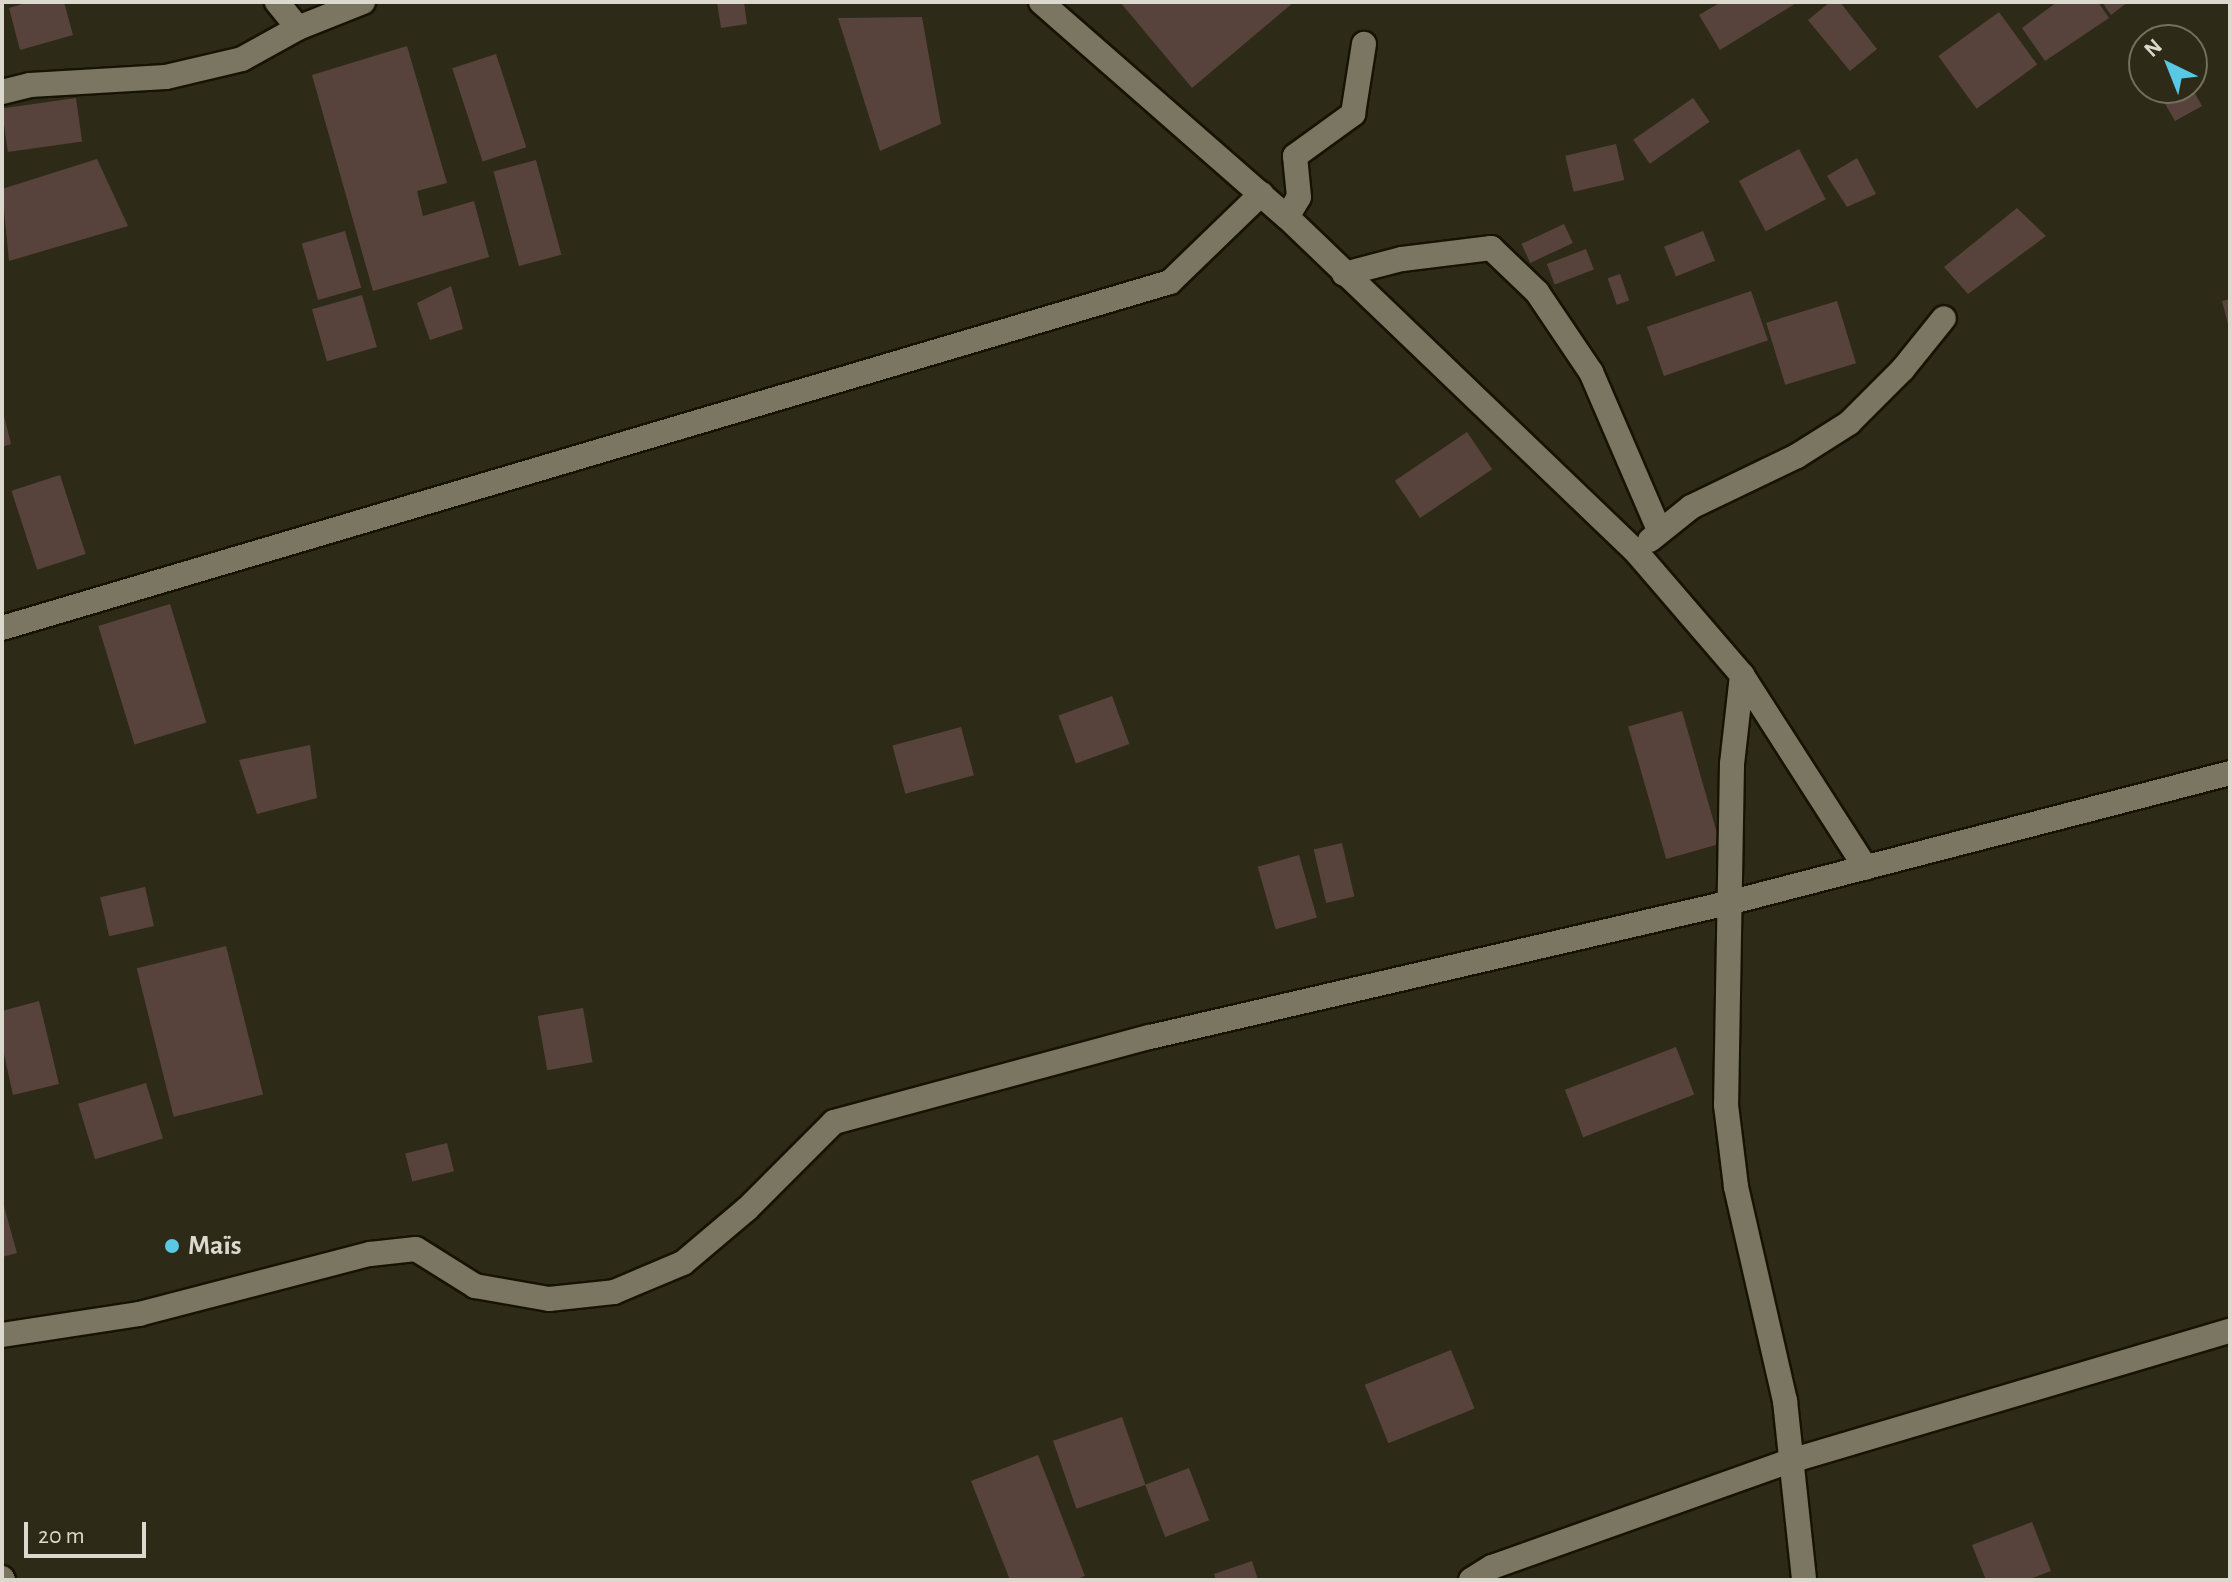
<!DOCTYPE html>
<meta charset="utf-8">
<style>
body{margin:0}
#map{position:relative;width:2232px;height:1582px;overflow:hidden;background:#2e2a18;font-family:"Alegreya Sans",sans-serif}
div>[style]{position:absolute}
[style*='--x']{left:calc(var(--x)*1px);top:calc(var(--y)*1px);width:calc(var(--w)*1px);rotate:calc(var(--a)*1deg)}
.building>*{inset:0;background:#57433b;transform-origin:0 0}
.roads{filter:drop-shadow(2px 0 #171303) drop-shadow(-2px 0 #171303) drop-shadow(0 2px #171303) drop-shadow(0 -2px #171303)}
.pedestrian>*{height:24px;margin:-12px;padding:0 12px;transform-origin:12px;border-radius:12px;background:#7b7661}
.minor>*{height:24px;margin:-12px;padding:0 12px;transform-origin:12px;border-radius:12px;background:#7b7661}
.dots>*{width:22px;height:22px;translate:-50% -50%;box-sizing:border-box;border:4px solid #2e2a18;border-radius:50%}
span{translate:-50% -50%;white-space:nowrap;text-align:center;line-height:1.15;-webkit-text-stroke:7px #2e2a18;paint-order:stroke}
.poi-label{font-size:28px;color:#dbd8cd;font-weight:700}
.left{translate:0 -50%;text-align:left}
.frame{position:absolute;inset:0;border:4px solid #dbd8cd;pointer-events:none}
.north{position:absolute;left:2128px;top:24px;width:80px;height:80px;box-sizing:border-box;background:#2e2a18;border:2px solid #737060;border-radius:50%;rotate:317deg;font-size:22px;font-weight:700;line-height:32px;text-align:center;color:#dbd8cd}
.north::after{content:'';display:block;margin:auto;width:28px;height:36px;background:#59c8e4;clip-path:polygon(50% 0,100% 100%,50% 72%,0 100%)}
.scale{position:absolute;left:24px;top:1522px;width:122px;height:36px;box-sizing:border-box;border:4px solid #dbd8cd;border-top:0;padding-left:10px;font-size:24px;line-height:28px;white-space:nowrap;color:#dbd8cd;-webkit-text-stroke:6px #2e2a18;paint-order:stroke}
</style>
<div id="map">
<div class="building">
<i style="clip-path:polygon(29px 2px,64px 2px,73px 35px,20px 50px,9px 8px)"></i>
<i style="clip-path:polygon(717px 2px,744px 2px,747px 24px,721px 28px)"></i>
<i style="clip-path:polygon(1120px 2px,1294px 2px,1192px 88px)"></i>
<i style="clip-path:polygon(1721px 2px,1798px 2px,1720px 50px,1699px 15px)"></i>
<i style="clip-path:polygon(1830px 2px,1840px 2px,1877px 49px,1850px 71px,1808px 20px)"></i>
<i style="clip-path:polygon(2057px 2px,2098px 2px,2109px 18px,2045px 61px,2022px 28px)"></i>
<i style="clip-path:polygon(2102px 2px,2128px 2px,2111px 15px)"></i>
<i style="left:1999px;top:12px;width:65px;height:75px;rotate:54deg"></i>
<i style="clip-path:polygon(922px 17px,941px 124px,880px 151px,838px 18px)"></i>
<i style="clip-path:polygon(407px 46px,447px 183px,417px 191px,423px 216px,474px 201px,489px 257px,373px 291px,312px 75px)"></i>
<i style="left:496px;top:54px;width:98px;height:46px;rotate:72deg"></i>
<i style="clip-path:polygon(2156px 88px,2192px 88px,2202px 106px,2175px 121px)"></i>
<i style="left:76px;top:98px;width:44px;height:75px;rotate:82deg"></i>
<i style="left:1693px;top:98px;width:29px;height:73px;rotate:55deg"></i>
<i style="left:1616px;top:144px;width:37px;height:52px;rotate:77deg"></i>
<i style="left:1799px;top:149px;width:57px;height:68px;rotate:62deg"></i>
<i style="clip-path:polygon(1857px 158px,1876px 194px,1847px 207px,1827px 176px)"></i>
<i style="clip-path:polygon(97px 159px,128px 226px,9px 261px,2px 189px)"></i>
<i style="left:536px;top:160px;width:98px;height:44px;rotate:75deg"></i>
<i style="clip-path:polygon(2017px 208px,2046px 236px,1968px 294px,1944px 267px)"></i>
<i style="left:1564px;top:224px;width:21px;height:47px;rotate:65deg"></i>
<i style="left:345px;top:231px;width:59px;height:45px;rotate:74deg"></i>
<i style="left:1703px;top:231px;width:32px;height:42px;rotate:68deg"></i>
<i style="left:1586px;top:249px;width:22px;height:42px;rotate:69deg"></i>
<i style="left:1620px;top:274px;width:28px;height:13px;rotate:71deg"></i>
<i style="clip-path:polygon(451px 286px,463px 329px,430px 340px,417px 303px)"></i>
<i style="left:1751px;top:291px;width:52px;height:110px;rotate:71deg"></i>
<i style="left:362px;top:295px;width:54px;height:52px;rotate:74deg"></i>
<i style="clip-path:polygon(2230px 299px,2230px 328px,2229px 328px,2222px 301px)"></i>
<i style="left:1837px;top:301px;width:65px;height:74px;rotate:73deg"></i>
<i style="clip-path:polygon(3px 412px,11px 444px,2px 447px,2px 413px)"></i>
<i style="left:1467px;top:432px;width:45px;height:87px;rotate:56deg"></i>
<i style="left:60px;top:475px;width:83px;height:51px;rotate:72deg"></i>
<i style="left:170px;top:604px;width:124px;height:75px;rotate:73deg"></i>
<i style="left:1112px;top:696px;width:51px;height:57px;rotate:70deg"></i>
<i style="left:1682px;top:711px;width:138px;height:56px;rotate:74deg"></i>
<i style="left:961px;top:727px;width:50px;height:71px;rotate:75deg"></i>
<i style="clip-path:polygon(310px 745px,317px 798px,257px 814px,239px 760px)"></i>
<i style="left:1342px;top:843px;width:55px;height:29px;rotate:77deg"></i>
<i style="left:1299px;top:855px;width:65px;height:43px;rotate:74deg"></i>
<i style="left:145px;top:887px;width:40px;height:46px;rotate:77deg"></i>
<i style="left:226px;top:946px;width:153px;height:92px;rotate:76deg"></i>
<i style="clip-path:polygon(39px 1001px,59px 1084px,13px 1095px,2px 1045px,2px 1011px)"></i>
<i style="left:583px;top:1008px;width:55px;height:46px;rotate:80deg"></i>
<i style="left:1676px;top:1047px;width:51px;height:119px;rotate:69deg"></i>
<i style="left:146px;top:1083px;width:58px;height:71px;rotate:73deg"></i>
<i style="left:447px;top:1143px;width:29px;height:43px;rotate:76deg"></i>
<i style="clip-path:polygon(2px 1199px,17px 1253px,2px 1257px)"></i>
<i style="left:1451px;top:1350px;width:63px;height:93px;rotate:68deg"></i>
<i style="left:1122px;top:1417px;width:72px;height:73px;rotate:71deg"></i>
<i style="clip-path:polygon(1038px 1455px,1085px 1576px,1074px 1580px,1010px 1580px,971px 1481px)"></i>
<i style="left:1189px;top:1468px;width:56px;height:47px;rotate:69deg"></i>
<i style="clip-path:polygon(2032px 1522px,2051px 1571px,2027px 1580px,1986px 1580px,1972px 1545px)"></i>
<i style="clip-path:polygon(1252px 1561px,1258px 1580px,1216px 1580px,1214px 1574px)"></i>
</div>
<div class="roads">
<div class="pedestrian">
<i style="--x:1287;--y:217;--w:23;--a:-59"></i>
<i style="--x:1299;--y:197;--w:41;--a:-95.6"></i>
<i style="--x:1295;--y:156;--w:72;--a:-35.9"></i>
<i style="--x:1353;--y:114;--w:71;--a:-81.1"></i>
</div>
<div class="minor">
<i style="--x:277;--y:2;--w:33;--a:51"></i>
<i style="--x:1041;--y:2;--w:327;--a:41.2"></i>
<i style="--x:1287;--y:217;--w:487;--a:43.8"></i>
<i style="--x:1638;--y:554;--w:160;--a:49.3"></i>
<i style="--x:1742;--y:675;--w:229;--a:57.3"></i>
<i style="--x:2;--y:92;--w:29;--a:-14"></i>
<i style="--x:30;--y:85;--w:136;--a:-3.4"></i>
<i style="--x:166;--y:77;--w:78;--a:-13.3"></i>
<i style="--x:242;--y:59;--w:64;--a:-29"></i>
<i style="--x:298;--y:28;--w:70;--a:-21.8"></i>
<i style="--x:1344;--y:274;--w:60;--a:-14.5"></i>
<i style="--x:1402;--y:259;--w:90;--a:-7"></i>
<i style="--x:1491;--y:248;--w:64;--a:43.7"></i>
<i style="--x:1537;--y:292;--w:97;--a:56"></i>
<i style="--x:1591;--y:372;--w:172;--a:66.7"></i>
<i style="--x:1650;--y:540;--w:53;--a:-38.8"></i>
<i style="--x:1691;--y:507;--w:118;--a:-25.7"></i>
<i style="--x:1797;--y:456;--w:62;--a:-32.4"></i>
<i style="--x:1849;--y:423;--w:76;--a:-45"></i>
<i style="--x:1903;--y:369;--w:65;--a:-51.2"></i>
<i style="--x:2;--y:628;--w:1218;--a:-16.5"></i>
<i style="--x:1170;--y:282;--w:127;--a:-44"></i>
<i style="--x:1742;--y:675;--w:90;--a:96.4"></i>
<i style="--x:1732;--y:764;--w:341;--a:91"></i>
<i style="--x:1726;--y:1105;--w:83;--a:83"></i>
<i style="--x:1736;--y:1187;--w:220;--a:77.1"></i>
<i style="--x:1785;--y:1401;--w:180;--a:83.9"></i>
<i style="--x:2;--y:1335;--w:139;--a:-8.7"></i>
<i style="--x:139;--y:1314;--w:239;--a:-14.6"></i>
<i style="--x:370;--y:1254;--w:46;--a:-6.2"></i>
<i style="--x:416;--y:1249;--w:70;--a:32.1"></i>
<i style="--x:475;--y:1286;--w:75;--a:10"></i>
<i style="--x:549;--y:1299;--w:65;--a:-6.1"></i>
<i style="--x:614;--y:1292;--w:75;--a:-22.8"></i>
<i style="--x:683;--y:1263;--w:84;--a:-40.2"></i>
<i style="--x:747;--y:1209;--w:123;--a:-45"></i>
<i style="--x:834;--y:1122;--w:327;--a:-15.1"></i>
<i style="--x:1150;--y:1037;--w:597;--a:-13.06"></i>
<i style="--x:1732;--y:902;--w:514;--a:-14.52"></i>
<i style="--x:2;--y:1578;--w:2;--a:63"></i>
<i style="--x:1471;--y:1580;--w:25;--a:-32"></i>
<i style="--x:1492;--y:1567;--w:316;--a:-19.6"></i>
<i style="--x:1790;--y:1461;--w:459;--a:-16.5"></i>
</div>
</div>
<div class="dots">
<i style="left:172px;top:1246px;background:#59c8e4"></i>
</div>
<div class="poi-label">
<span class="left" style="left:188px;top:1246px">Maïs</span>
</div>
<div class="frame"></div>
<div class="north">N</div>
<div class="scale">20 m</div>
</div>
